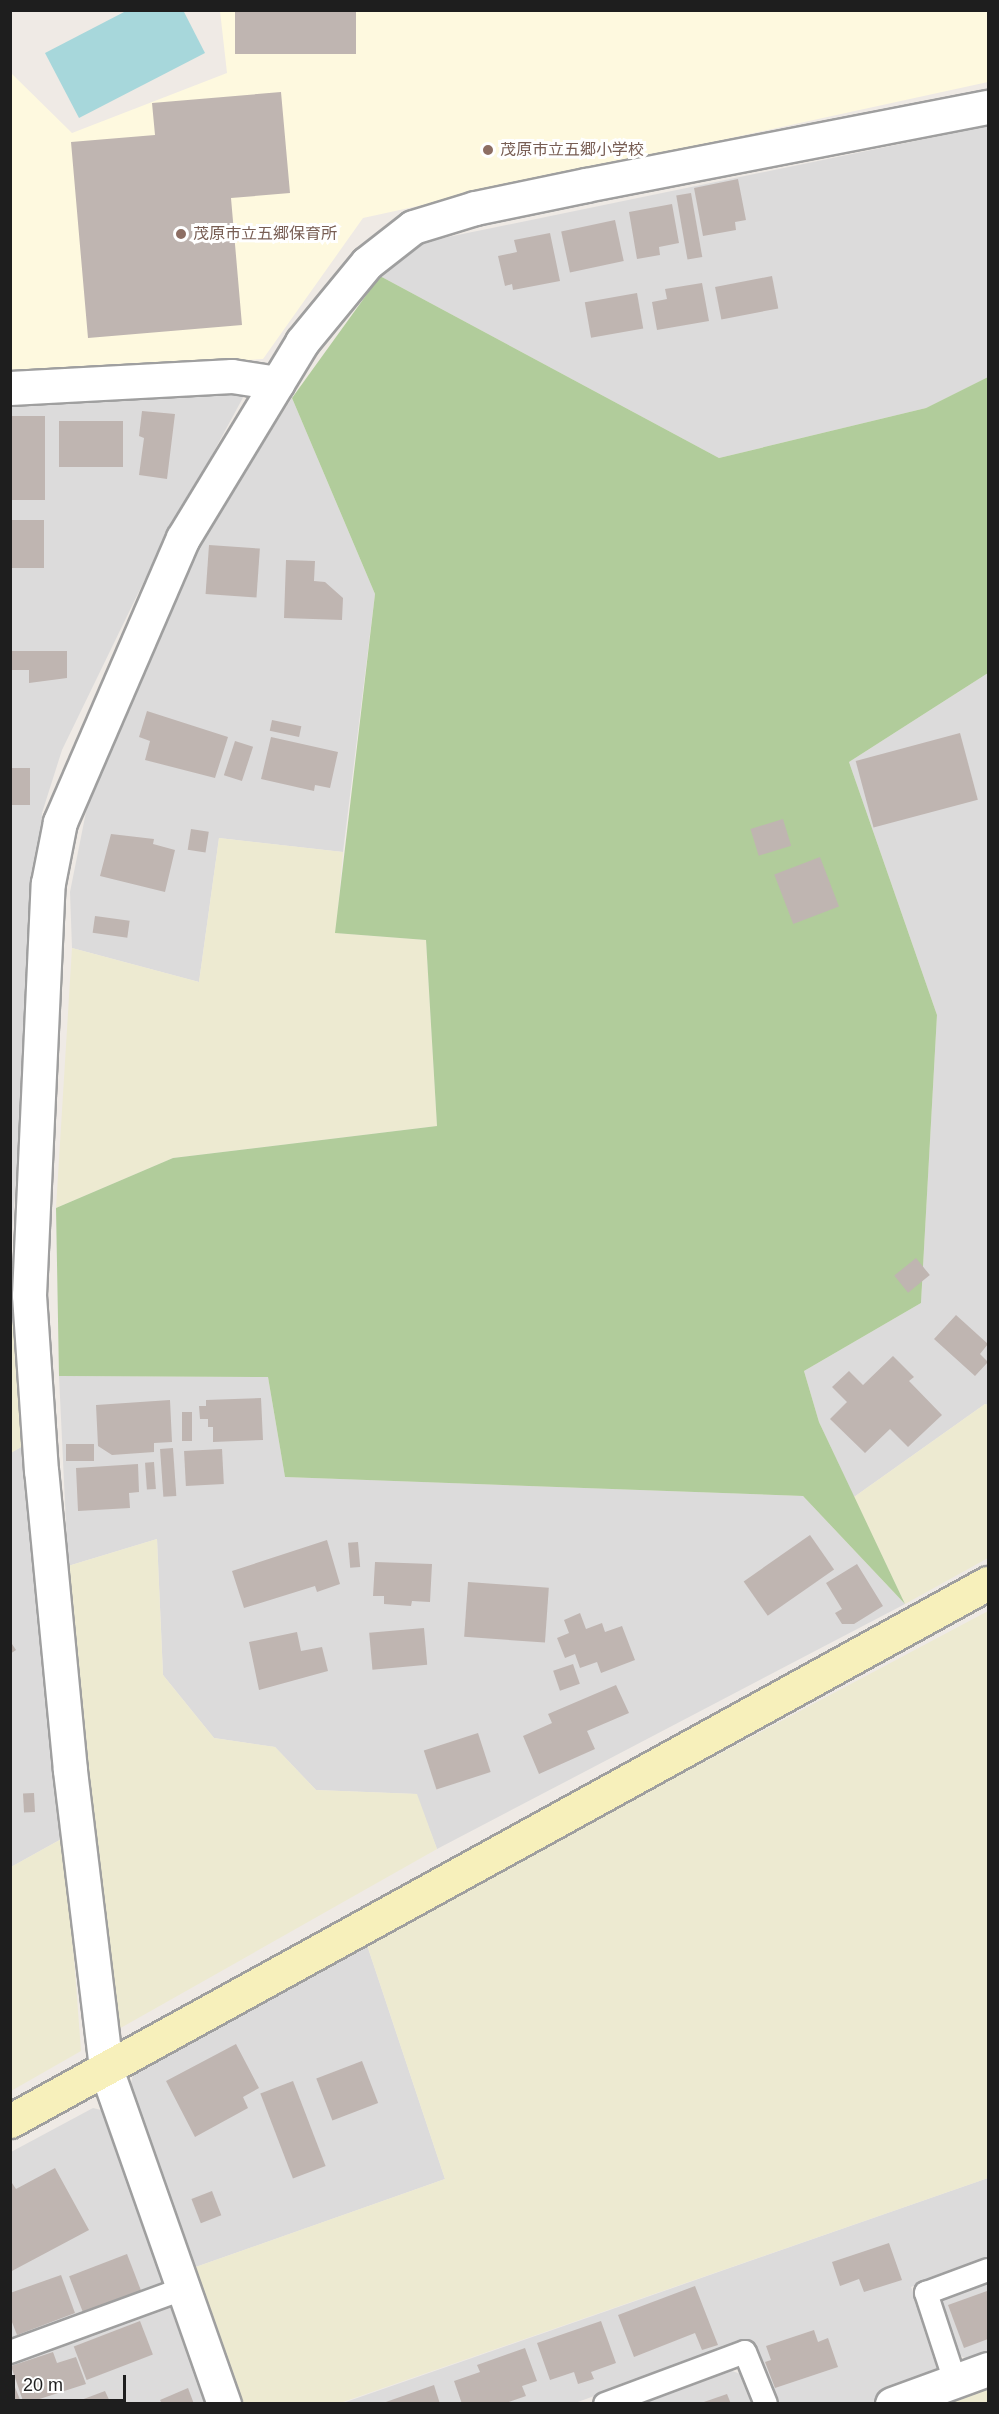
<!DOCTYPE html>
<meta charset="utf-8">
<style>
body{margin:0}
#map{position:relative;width:999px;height:2414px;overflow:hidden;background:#efeae5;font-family:Arial,"Noto Sans JP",sans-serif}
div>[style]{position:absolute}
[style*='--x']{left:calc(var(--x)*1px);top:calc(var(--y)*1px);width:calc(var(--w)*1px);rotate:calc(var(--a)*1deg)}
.residential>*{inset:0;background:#dcdbdb}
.education>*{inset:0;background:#fef9df}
.farmland>*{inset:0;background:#edead1}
.forest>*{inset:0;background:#b1cc9b}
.water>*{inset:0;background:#a7d7db}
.building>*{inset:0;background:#bfb5b1;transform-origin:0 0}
.roads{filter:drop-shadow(2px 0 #9f9f9f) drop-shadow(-2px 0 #9f9f9f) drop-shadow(0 2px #9f9f9f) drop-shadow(0 -2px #9f9f9f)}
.lane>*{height:22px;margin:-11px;padding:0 11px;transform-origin:11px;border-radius:11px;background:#fff}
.street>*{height:33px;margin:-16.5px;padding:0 16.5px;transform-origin:16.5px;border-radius:16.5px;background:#fff}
.secondary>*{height:33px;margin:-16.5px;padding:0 16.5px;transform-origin:16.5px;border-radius:16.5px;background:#f7f0bb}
.dots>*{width:16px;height:16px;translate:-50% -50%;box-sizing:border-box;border:3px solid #fff;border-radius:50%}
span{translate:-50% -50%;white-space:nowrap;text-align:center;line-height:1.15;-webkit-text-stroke:6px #fff;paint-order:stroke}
.education-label{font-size:16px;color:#785e54}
.left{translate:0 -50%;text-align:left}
.frame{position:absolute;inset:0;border:12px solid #1e1e1e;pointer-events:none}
.scale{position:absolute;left:12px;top:2375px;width:114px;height:27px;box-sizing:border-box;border:3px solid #1e1e1e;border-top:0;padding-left:8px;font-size:18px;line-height:21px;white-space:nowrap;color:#1e1e1e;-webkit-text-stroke:4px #fff;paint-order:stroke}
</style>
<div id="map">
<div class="residential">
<i style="clip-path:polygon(988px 126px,988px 377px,926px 408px,719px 458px,380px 276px,409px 245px)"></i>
<i style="clip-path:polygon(246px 392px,146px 577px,62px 750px,42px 813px,11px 1250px,11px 403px)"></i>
<i style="clip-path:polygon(292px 398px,375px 594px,343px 852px,219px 838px,199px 982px,72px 948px,70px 892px,94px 772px,211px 525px)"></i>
<i style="clip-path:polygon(988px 673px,988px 1405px,985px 1404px,854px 1497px,819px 1422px,804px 1371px,921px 1303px,937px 1015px,849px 762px)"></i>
<i style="clip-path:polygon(59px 1376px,268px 1377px,285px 1477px,803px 1496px,905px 1604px,437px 1849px,416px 1794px,316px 1790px,275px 1747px,214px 1738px,163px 1675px,157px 1539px,68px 1566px)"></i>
<i style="clip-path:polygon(30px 1442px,65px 1837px,11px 1867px,10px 1453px)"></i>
<i style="clip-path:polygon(366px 1942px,445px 2179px,190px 2269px,128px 2098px,133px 2074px)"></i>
<i style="clip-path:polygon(93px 2108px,105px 2111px,217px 2403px,11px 2404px,11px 2152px)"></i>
<i style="clip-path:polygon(988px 2178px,988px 2259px,911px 2287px,941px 2360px,935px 2381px,877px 2403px,773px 2403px,748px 2340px,575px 2403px,340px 2404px)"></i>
<i style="clip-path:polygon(988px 2282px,988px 2363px,980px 2366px,959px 2355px,940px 2300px)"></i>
<i style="clip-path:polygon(726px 2369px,741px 2374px,754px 2403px,631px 2404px)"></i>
</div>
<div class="education">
<i style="clip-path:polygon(220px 11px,988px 11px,988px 82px,363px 218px,263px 359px,11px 374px,10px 72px,72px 133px,227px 73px)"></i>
</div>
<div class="farmland">
<i style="clip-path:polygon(219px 838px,343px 852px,336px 933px,426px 940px,437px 1126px,173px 1158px,56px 1208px,72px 948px,199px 982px)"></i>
<i style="clip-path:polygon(10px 1320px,22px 1331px,30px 1442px,11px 1453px)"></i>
<i style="clip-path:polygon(985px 1404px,988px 1405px,988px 1558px,905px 1604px,854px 1497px)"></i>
<i style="clip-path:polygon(157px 1539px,163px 1675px,214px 1738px,275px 1747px,316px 1790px,417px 1794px,437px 1849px,117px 2030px,104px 2018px,68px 1566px)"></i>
<i style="clip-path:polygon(988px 1611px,988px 2178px,340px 2403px,241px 2403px,190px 2269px,445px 2179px,366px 1942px)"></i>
<i style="clip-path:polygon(65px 1837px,81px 2051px,11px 2091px,11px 1867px)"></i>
<i style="clip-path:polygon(988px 2380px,988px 2403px,925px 2403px)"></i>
</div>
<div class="forest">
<i style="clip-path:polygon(380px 276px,719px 458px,926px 408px,988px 377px,988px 673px,849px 762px,937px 1015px,921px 1303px,804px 1371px,819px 1422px,905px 1604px,803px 1496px,285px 1477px,268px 1377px,59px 1376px,56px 1208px,173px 1158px,437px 1126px,426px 940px,335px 933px,375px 594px,292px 398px)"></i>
</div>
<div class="water">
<i style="clip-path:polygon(183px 10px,205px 53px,79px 118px,45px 53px,126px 11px)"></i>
</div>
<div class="building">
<i style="left:235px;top:10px;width:121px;height:44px"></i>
<i style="clip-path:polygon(281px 92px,290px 193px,231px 198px,242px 325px,88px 338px,71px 142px,155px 135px,152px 103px)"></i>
<i style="clip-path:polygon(738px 179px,746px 220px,735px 222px,736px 230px,703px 236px,694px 188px)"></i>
<i style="left:691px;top:193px;width:65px;height:15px;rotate:80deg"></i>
<i style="clip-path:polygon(672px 204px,679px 243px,659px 247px,660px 255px,637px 259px,629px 212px)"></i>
<i style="left:615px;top:220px;width:42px;height:55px;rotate:78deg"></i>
<i style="clip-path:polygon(550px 233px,560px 281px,513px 290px,512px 284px,505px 286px,498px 256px,517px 252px,514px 240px)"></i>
<i style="left:772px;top:276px;width:33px;height:58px;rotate:79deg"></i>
<i style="clip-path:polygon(702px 283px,709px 321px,657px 330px,652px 302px,667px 299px,665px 289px)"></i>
<i style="left:637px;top:293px;width:36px;height:53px;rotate:80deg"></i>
<i style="clip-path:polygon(142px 411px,175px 414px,167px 479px,139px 475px,144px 438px,139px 436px)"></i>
<i style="left:10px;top:416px;width:35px;height:84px"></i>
<i style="left:59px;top:421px;width:64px;height:46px"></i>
<i style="left:44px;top:520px;width:48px;height:34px;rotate:90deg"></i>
<i style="left:209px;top:545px;width:51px;height:49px;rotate:4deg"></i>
<i style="clip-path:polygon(286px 560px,315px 561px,314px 581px,325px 582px,343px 598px,342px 620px,284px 618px)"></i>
<i style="clip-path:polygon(10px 651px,67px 651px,67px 678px,29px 683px,29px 670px,10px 670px)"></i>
<i style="clip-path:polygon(147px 711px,228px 737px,215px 778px,145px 760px,150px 741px,139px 737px)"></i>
<i style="left:272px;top:720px;width:30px;height:11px;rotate:12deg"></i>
<i style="left:960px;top:733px;width:69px;height:108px;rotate:75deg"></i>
<i style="clip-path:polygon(271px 737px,338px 752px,330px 788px,315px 785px,314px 791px,261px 779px)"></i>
<i style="left:235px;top:741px;width:19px;height:36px;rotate:18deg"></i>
<i style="left:10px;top:768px;width:20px;height:37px"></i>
<i style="left:783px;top:819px;width:28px;height:34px;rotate:73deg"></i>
<i style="left:191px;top:829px;width:18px;height:21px;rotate:9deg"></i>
<i style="clip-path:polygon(111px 834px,154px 839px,153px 844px,175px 850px,165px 892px,100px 876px)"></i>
<i style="left:820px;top:857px;width:53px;height:49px;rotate:69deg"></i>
<i style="left:95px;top:916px;width:35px;height:17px;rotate:8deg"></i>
<i style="left:916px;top:1258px;width:22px;height:28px;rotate:51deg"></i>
<i style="clip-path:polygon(956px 1315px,988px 1344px,980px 1354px,988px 1362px,975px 1376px,934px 1339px)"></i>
<i style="clip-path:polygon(893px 1356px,914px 1377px,909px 1381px,942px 1415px,908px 1447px,890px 1429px,865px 1453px,830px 1419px,847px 1402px,832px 1387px,849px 1371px,863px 1385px)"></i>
<i style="clip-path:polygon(261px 1398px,263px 1440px,213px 1442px,213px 1427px,208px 1427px,208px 1419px,200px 1419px,199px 1406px,206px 1406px,206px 1400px)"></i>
<i style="clip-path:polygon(170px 1400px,172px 1442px,154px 1443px,154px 1452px,112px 1455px,98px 1446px,96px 1405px)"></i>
<i style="left:182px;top:1412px;width:10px;height:29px"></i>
<i style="left:66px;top:1444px;width:28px;height:17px"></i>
<i style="left:173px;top:1448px;width:48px;height:13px;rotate:86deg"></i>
<i style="left:222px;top:1449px;width:35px;height:38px;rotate:87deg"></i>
<i style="left:154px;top:1462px;width:27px;height:9px;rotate:86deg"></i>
<i style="clip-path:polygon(138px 1464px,139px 1492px,129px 1493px,130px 1508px,78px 1511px,76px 1468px)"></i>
<i style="left:810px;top:1535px;width:42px;height:81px;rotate:55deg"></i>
<i style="clip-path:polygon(327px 1540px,340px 1584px,317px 1592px,315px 1586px,244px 1608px,232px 1571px)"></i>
<i style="left:358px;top:1542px;width:25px;height:10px;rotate:85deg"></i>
<i style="clip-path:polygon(375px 1562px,432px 1564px,430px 1602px,412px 1601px,411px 1606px,384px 1604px,384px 1596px,373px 1596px)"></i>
<i style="clip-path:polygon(857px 1564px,883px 1606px,854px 1624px,842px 1624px,835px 1613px,842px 1609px,826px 1583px)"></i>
<i style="left:468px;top:1582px;width:81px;height:55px;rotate:4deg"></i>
<i style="clip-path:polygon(580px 1613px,586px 1629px,602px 1623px,605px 1632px,622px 1626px,635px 1660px,601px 1673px,597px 1662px,580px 1668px,575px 1654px,565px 1658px,557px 1638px,569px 1633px,564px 1620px)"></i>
<i style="left:424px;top:1628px;width:37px;height:55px;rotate:85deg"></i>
<i style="clip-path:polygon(297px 1632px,301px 1651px,322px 1647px,328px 1671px,259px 1690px,249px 1642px)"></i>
<i style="clip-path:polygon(10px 1641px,16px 1650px,10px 1654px)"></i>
<i style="left:573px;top:1664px;width:21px;height:21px;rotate:71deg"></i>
<i style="clip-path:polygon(616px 1685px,629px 1713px,587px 1731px,595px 1749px,539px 1774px,523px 1736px,552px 1723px,548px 1714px)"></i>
<i style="left:478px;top:1733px;width:41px;height:57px;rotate:72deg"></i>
<i style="left:34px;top:1793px;width:19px;height:11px;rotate:87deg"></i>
<i style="clip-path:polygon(236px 2044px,259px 2088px,243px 2097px,248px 2108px,195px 2137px,166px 2081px)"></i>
<i style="left:362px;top:2061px;width:45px;height:49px;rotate:69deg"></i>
<i style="left:293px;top:2081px;width:91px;height:35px;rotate:69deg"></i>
<i style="clip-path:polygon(55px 2168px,89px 2230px,10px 2272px,10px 2180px,16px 2189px)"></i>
<i style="left:212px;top:2191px;width:26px;height:22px;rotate:69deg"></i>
<i style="clip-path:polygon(889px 2243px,902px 2280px,864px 2292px,859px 2279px,840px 2286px,832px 2262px)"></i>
<i style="left:127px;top:2254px;width:42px;height:62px;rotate:69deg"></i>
<i style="clip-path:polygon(61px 2275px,75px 2313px,17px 2335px,10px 2317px,10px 2293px)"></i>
<i style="clip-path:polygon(695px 2286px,718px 2345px,702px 2350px,695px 2333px,634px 2357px,618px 2315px)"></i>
<i style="clip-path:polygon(987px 2291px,988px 2339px,964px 2348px,948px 2305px)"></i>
<i style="left:140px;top:2321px;width:36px;height:71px;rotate:69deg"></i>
<i style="clip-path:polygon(601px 2321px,616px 2363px,591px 2372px,594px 2379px,578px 2384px,574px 2372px,550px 2380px,537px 2343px)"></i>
<i style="clip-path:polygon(814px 2330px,818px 2342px,828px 2338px,838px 2367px,775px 2388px,765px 2362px,771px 2360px,766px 2346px)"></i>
<i style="clip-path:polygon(525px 2348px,537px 2381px,522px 2386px,526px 2396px,503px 2404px,462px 2404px,454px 2381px,480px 2372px,477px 2365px)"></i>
<i style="clip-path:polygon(53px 2352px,57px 2363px,76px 2357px,86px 2384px,24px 2404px,11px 2366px)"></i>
<i style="clip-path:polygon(10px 2375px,21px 2402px,17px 2404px,10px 2404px)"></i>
<i style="clip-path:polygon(434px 2385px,440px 2404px,383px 2404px,383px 2403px)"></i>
<i style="clip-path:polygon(188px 2388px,194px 2404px,162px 2404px,160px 2400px)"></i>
<i style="clip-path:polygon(105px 2391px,111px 2404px,73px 2404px,73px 2403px)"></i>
<i style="clip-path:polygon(727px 2394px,731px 2404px,701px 2404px,701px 2403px)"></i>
</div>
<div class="roads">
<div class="lane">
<i style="--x:10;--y:2352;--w:183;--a:-20.1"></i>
<i style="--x:955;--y:2381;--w:93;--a:-108.2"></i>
<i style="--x:926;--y:2293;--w:66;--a:-20.4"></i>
<i style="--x:605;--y:2404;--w:149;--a:-20.4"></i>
<i style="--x:745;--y:2352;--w:56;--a:68"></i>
</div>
<div class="street">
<i style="--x:10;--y:388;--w:222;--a:-3.1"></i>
<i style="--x:232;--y:376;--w:46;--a:8.8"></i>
<i style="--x:224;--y:2404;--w:356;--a:-109.4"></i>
<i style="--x:106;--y:2068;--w:300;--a:-96.9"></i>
<i style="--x:70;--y:1770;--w:300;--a:-95.5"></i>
<i style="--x:41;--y:1471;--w:176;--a:-93.9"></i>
<i style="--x:29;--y:1295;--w:412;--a:-87.4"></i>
<i style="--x:48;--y:883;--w:62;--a:-78.9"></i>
<i style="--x:60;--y:822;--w:309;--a:-66.6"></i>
<i style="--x:183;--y:538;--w:229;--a:-58.7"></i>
<i style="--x:302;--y:342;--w:102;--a:-50.6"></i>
<i style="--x:367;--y:263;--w:58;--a:-38"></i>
<i style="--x:413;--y:227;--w:65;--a:-17"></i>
<i style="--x:475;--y:208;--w:113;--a:-11.7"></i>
<i style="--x:586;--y:185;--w:409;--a:-11"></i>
<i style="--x:892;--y:2404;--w:102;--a:-20"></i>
</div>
<div class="secondary">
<i style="--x:10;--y:2121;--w:1116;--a:-28.82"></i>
</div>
</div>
<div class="dots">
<i style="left:488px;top:150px;background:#8d6e63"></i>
<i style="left:181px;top:234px;background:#8d6e63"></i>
</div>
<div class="education-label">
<span class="left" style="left:500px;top:150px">茂原市立五郷小学校</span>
<span class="left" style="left:193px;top:234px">茂原市立五郷保育所</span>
</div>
<div class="frame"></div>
<div class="scale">20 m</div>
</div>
